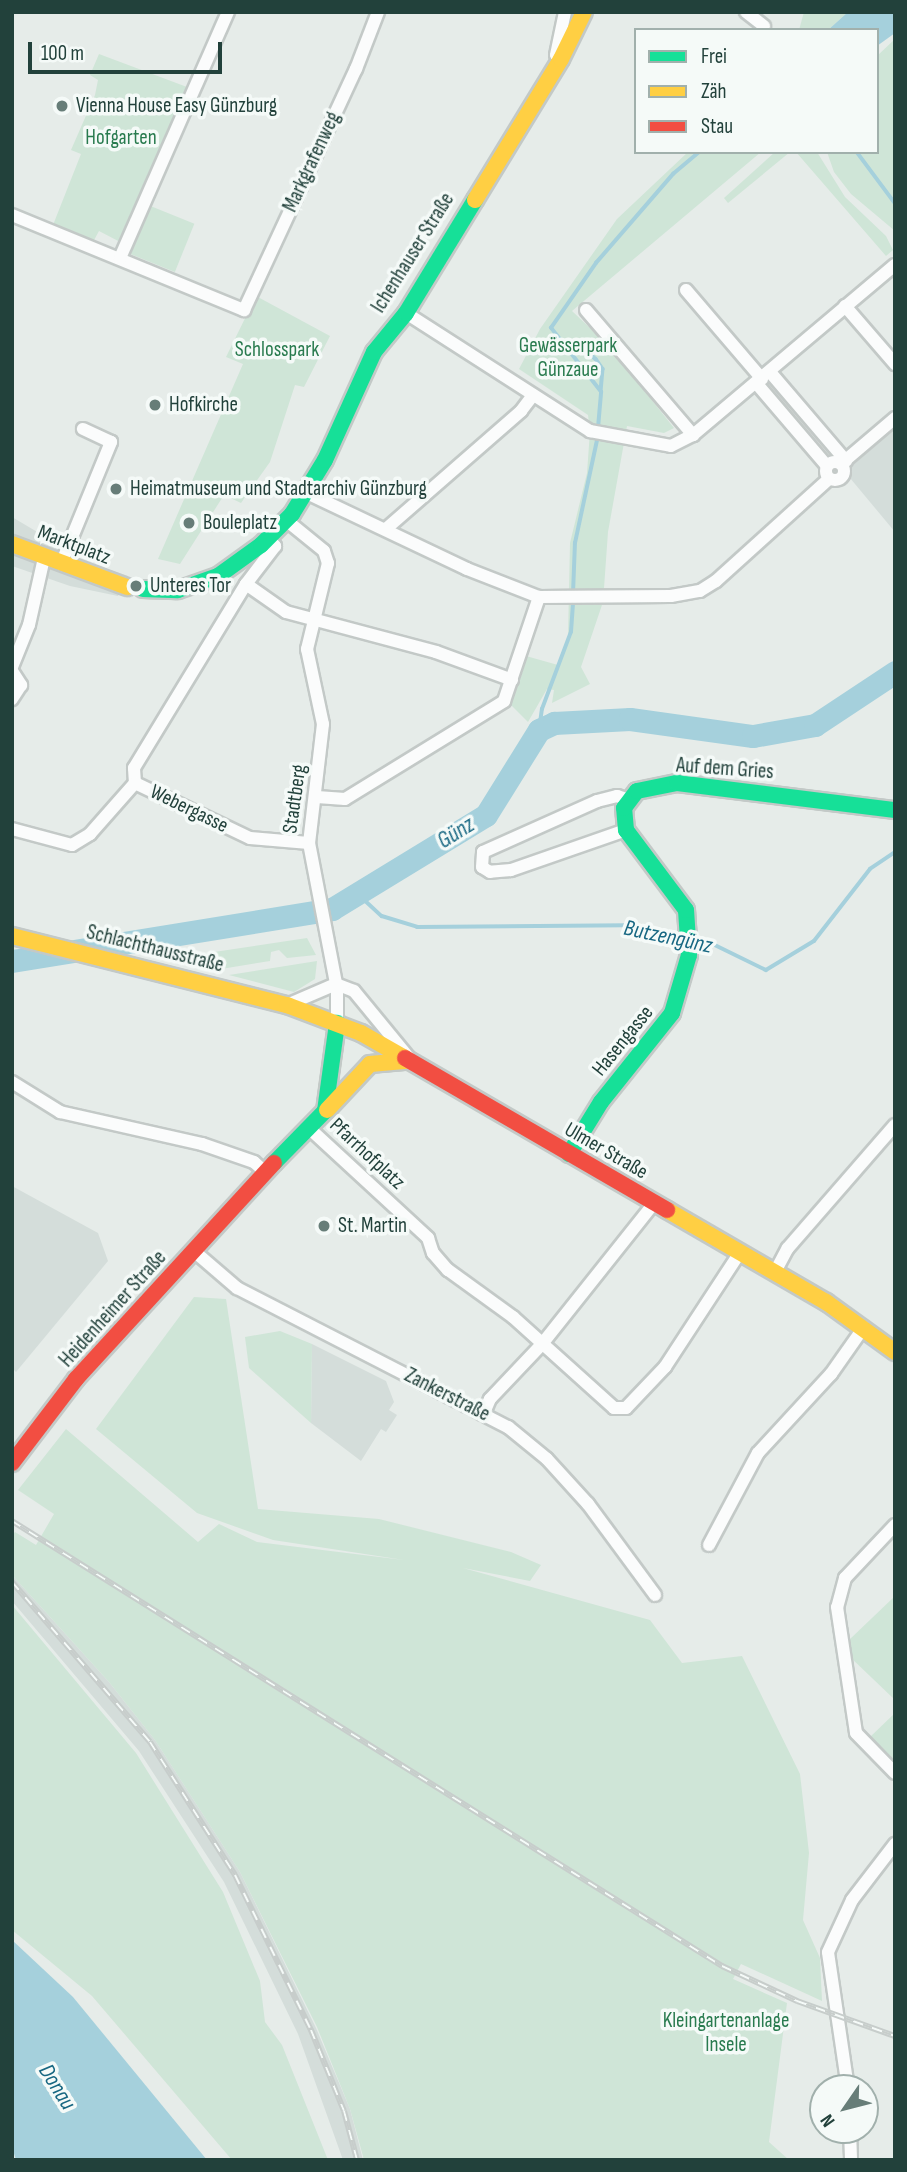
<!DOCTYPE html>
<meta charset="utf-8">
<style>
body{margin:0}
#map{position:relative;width:907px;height:2172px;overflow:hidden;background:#e6ece9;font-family:"Sofia Sans Condensed",sans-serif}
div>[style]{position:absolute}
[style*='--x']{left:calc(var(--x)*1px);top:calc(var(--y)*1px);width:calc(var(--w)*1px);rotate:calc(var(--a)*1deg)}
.built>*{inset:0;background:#d4ddda}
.green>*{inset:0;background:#cfe5d7;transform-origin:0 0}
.water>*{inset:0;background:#a5d0dc}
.stream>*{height:3.5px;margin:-1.75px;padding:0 1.75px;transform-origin:1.75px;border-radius:1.75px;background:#a5d0dc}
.river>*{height:23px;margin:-11.5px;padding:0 11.5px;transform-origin:11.5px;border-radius:11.5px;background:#a5d0dc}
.roads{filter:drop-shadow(2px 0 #c3c9c7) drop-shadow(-2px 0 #c3c9c7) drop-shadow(0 2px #c3c9c7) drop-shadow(0 -2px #c3c9c7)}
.street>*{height:12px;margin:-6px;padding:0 6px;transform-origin:6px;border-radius:6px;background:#fbfcfc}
.street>.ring{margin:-6px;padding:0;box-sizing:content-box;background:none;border:12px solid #fbfcfc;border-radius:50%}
.fast>*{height:16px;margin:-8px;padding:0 8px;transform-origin:8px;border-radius:8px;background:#16e098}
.slow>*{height:16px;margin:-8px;padding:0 8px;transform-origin:8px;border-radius:8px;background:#ffcf43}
.jam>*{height:16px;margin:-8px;padding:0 8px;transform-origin:8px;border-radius:8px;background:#f24e42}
.rail>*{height:6px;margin-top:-3px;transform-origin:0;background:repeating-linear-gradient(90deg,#f5faf8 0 10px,#c7cdcb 0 20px);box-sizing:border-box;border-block:2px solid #c7cdcb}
.dots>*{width:19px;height:19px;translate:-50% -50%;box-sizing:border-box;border:4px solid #f5faf8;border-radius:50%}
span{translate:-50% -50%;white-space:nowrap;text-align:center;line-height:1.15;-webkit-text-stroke:7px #f5faf8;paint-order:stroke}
.poi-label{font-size:21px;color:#22413b}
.left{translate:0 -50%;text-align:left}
.park-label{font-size:21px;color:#297b4f}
.street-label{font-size:21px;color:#22413b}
.water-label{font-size:23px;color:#176782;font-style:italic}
.frame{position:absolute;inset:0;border:14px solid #22413b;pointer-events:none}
.legend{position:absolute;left:634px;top:28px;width:245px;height:126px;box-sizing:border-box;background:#f5faf8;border:2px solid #a1b0ac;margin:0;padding:9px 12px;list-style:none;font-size:21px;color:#22413b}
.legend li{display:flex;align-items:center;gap:14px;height:35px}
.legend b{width:35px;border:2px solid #a1b0ac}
.north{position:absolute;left:809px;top:2074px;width:70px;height:70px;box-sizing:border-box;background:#f5faf8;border:2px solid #a1b0ac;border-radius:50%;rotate:235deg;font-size:19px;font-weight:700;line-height:28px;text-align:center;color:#22413b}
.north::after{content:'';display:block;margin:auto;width:24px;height:32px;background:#677d78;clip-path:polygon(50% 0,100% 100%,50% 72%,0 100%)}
.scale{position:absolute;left:28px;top:42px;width:194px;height:32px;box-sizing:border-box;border:4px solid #22413b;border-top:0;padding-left:9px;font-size:21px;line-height:24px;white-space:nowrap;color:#22413b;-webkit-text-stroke:5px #f5faf8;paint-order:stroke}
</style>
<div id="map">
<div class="built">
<i style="clip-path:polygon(895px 428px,895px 532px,845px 472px)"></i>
<i style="clip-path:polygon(12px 517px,66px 549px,70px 556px,128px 576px,118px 596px,70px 586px,12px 566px)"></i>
<i style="clip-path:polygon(12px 1186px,98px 1233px,108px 1261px,16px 1372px,12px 1368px)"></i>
<i style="clip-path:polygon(312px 1344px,386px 1381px,394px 1402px,389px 1410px,397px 1415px,386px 1432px,381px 1429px,361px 1461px,311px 1423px)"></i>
<i style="clip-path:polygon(12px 1575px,109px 1682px,155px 1740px,240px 1872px,316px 2028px,350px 2109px,363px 2160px,343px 2160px,298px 2034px,224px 1882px,139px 1751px,12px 1601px)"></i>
</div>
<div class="green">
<i style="clip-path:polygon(804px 12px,848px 12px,828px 30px,799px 30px)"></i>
<i style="clip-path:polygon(895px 39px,895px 231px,851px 194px,834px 172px,827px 152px,877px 152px,877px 56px)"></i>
<i style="clip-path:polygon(99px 54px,187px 87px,122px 243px,99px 231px,93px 242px,53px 225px,81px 154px,71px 150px,95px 95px,98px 80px,90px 75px)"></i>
<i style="clip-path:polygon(688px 152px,761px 152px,572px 311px,606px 343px,674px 428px,664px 433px,627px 426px,608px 532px,603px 602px,581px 667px,590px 684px,552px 703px,554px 690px,547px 689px,528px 722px,507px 701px,526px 656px,558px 665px,568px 637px,570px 543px,587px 473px,590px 431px,588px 415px,519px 369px,540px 329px,617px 219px)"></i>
<i style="clip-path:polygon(775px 152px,790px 152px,728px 203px,724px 198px)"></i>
<i style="clip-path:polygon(796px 152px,817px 152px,845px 197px,886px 236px,893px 250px,886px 256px)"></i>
<i style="left:148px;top:205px;width:50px;height:52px;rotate:22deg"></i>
<i style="clip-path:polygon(256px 296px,330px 336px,304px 387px,295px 385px,270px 462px,241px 503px,224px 495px,180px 564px,158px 559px,243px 364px,226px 357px)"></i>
<i style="clip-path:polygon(307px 938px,316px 955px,287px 958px,279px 950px,271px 952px,270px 961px,215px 970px,174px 958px)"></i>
<i style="clip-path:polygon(317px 961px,315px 979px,294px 992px,229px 975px)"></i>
<i style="clip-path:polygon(194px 1297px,226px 1299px,258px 1509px,379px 1519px,511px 1552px,541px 1565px,530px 1581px,463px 1568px,650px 1620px,682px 1663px,742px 1656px,800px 1774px,809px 1853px,803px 1920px,820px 1958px,822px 2001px,741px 1964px,733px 1979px,787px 2003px,769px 2142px,789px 2160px,364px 2160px,350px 2109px,317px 2027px,240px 1872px,155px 1740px,109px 1682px,12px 1575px,12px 1536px,15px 1532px,36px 1545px,54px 1514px,18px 1490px,66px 1429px,198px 1542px,219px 1524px,257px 1542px,404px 1560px,273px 1540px,197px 1513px,96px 1429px)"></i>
<i style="clip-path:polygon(280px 1331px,312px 1344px,311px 1423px,249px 1368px,245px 1337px)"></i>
<i style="clip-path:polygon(895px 1596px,895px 1700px,849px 1656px,849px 1640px)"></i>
<i style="clip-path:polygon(12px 1605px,136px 1753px,223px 1892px,260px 1981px,265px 2022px,282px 2045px,328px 2160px,232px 2160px,92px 1996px,12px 1930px)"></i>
<i style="clip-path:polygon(895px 1713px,895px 1762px,870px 1737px)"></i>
</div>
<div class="water">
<i style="clip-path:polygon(848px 12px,895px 12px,895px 33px,877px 46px,877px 30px,828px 30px)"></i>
<i style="clip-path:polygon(12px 1940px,73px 1997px,207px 2160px,16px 2160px,12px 2147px)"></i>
</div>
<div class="stream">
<i style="--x:857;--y:152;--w:64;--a:53.3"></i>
<i style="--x:565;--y:343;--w:20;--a:15"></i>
<i style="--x:584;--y:348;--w:16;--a:43"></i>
<i style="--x:596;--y:359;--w:12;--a:55"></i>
<i style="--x:603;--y:369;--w:21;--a:95"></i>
<i style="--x:598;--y:428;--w:36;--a:-85"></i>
<i style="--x:601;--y:392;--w:81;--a:-128"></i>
<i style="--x:551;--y:328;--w:79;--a:-55.3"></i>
<i style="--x:596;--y:263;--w:118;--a:-49.1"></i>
<i style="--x:673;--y:174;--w:34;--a:-40"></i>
<i style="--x:573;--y:594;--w:51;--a:-87.8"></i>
<i style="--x:575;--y:543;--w:109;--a:-77.9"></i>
<i style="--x:539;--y:730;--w:21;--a:-82"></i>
<i style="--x:542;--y:709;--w:82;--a:-69.4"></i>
<i style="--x:571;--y:632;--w:31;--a:-86"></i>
<i style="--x:356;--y:892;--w:35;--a:43"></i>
<i style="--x:382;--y:916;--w:37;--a:17"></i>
<i style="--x:417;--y:927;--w:209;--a:-0.5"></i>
<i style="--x:626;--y:925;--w:57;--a:12.1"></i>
<i style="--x:693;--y:939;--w:21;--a:14"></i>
<i style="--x:713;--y:944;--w:59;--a:26.1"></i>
<i style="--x:766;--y:970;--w:56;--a:-31.1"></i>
<i style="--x:814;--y:941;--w:91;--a:-52.1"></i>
<i style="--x:870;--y:869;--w:30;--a:-34"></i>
</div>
<div class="river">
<i style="--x:12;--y:961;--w:324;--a:-9.2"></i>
<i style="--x:332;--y:909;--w:180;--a:-31.4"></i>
<i style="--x:486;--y:815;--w:100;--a:-58.1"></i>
<i style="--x:539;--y:730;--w:17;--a:-25"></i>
<i style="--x:554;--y:723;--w:76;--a:-3"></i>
<i style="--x:630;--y:719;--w:124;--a:7.9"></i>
<i style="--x:753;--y:736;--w:63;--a:-10.1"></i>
<i style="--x:815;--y:725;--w:96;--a:-33.5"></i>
</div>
<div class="roads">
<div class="street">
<i style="--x:746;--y:12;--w:23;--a:38"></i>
<i style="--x:561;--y:59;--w:6;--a:-141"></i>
<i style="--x:556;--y:55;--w:44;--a:-78.2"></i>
<i style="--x:12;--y:215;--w:251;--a:22.3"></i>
<i style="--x:244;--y:310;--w:266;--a:-65.1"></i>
<i style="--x:356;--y:69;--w:61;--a:-68.9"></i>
<i style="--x:120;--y:258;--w:269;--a:-66.3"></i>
<i style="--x:686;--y:290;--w:117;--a:49.5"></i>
<i style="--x:845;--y:306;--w:77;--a:49.2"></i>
<i style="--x:586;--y:310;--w:165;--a:49.4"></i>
<i style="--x:406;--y:313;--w:219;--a:32.7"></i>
<i style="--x:590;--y:431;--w:82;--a:10.5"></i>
<i style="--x:671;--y:446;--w:25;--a:-27"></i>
<i style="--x:693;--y:435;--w:264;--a:-40.1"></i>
<i style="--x:770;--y:372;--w:117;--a:49.5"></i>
<i style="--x:757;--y:384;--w:108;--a:49.5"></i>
<i class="ring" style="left:826px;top:462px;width:6px;height:6px"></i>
<i style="--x:841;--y:464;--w:71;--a:-40.4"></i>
<i style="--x:307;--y:493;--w:177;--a:25.4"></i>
<i style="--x:467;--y:569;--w:77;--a:21.3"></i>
<i style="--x:539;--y:597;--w:132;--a:-0.4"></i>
<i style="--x:671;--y:596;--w:29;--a:-10"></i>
<i style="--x:700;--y:591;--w:19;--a:-32"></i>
<i style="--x:716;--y:581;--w:152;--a:-42.1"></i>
<i style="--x:286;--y:520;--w:49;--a:39.2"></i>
<i style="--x:324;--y:551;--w:13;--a:72"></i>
<i style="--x:328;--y:563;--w:89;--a:103.7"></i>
<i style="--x:307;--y:649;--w:77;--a:78"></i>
<i style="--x:323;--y:724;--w:120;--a:96.7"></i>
<i style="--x:309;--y:843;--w:149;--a:79.1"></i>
<i style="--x:337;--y:989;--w:34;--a:90"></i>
<i style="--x:387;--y:528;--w:178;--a:-41.1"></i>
<i style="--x:521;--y:411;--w:20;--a:-53"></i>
<i style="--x:268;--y:538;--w:11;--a:49"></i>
<i style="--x:275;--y:546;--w:48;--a:127.3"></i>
<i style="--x:246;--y:584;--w:49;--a:35"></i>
<i style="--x:286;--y:612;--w:155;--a:14.9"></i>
<i style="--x:436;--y:652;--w:81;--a:20.2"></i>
<i style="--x:61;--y:564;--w:132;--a:-67.7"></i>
<i style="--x:111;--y:442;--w:31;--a:-155"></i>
<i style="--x:12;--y:667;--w:45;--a:-68"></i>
<i style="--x:29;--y:625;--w:69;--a:-77.4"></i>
<i style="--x:12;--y:671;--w:17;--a:57"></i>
<i style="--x:21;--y:685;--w:17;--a:123"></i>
<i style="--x:135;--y:783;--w:15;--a:-94"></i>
<i style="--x:134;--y:768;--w:215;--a:-58.7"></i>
<i style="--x:317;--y:797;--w:28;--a:4"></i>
<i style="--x:345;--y:799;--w:187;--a:-31.6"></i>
<i style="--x:504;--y:701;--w:110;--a:-71.4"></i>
<i style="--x:12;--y:829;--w:62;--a:14.9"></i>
<i style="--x:72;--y:845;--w:21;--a:-31"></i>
<i style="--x:90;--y:834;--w:68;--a:-48.6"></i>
<i style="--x:135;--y:783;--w:127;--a:25.6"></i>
<i style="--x:250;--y:838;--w:59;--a:4.8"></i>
<i style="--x:626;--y:830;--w:122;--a:160.8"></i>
<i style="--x:511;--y:870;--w:21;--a:175"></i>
<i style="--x:490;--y:872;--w:9;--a:-148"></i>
<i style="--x:482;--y:867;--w:15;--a:-86"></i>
<i style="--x:483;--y:852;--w:125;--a:-24.1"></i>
<i style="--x:597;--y:801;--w:21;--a:-14"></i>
<i style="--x:617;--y:796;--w:13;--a:18"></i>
<i style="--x:287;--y:1005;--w:53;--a:-23.2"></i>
<i style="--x:336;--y:984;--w:19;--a:21"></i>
<i style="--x:354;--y:991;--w:87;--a:50.6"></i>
<i style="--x:12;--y:1082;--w:57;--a:32"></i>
<i style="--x:60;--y:1112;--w:146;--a:12.7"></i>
<i style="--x:202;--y:1144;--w:55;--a:19.1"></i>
<i style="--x:254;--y:1162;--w:13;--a:42"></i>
<i style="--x:310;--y:1129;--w:161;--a:42.7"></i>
<i style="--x:428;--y:1238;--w:16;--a:72"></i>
<i style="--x:433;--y:1253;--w:23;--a:49"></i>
<i style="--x:448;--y:1270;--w:80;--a:35.9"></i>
<i style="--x:513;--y:1317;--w:136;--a:42"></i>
<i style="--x:614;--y:1408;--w:12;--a:0"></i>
<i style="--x:626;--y:1408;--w:57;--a:-46.4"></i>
<i style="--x:665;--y:1367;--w:135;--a:-56.8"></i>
<i style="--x:194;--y:1251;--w:57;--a:40.7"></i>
<i style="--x:237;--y:1288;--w:305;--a:27.2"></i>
<i style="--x:508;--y:1427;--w:50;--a:39.4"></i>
<i style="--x:547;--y:1459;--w:61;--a:47.7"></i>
<i style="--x:588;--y:1504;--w:113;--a:53.6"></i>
<i style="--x:775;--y:1272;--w:27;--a:-62"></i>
<i style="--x:788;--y:1248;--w:163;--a:-49"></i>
<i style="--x:484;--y:1413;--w:15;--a:-67"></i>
<i style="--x:490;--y:1399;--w:76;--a:-46.6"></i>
<i style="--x:542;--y:1344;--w:180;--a:-51.5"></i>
<i style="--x:895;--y:1525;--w:73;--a:133.3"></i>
<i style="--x:845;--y:1578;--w:30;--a:105"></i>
<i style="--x:837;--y:1607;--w:127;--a:81.4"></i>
<i style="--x:856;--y:1733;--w:56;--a:45.7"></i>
<i style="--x:709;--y:1545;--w:104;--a:-62"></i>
<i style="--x:758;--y:1453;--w:108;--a:-47.3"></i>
<i style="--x:831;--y:1374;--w:57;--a:-54.9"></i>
<i style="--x:848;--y:2088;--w:137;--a:-98.4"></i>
<i style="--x:828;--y:1952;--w:57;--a:-65.2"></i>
<i style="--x:852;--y:1900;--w:71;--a:-52.5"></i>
<i style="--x:850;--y:2130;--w:30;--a:88"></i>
</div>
<div class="fast">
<i style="--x:143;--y:589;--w:35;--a:2"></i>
<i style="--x:178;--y:590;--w:42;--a:-19.3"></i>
<i style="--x:218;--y:576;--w:53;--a:-35.8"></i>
<i style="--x:261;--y:545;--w:44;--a:-45"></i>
<i style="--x:292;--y:514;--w:63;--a:-58.6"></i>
<i style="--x:325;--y:460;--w:119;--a:-65.6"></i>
<i style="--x:374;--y:352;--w:50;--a:-50.6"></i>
<i style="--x:406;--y:313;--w:132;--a:-58.6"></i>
<i style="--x:569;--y:1154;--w:61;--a:-58.4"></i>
<i style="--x:601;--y:1102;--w:114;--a:-51.4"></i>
<i style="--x:672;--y:1013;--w:60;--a:-73.7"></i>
<i style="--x:689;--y:955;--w:45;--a:-93.8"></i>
<i style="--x:686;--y:910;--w:100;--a:-126.9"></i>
<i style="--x:626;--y:830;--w:22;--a:-95"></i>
<i style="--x:624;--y:808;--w:21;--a:-53"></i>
<i style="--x:637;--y:791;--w:41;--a:-11.3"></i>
<i style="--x:677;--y:783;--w:220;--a:7.1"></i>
<i style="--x:274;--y:1163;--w:73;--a:-45.6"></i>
<i style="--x:325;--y:1111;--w:89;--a:-82.2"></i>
</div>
<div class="slow">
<i style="--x:475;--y:200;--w:165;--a:-58.6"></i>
<i style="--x:561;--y:59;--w:52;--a:-63.9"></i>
<i style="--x:12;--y:544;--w:123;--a:20.5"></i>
<i style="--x:12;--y:936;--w:284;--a:14.1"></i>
<i style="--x:287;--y:1005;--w:79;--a:20.7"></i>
<i style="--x:361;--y:1033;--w:51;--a:29.6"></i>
<i style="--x:327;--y:1110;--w:63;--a:-46.9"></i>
<i style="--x:370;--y:1064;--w:37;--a:-5"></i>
<i style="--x:667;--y:1210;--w:184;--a:30.1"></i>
<i style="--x:826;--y:1302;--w:85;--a:35.9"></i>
</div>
<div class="jam">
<i style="--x:405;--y:1058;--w:303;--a:30.1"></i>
<i style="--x:12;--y:1463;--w:106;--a:-52.7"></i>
<i style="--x:76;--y:1379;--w:293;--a:-47.5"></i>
</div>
</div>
<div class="rail">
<i style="--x:12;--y:1521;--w:838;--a:32.08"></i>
<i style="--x:722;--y:1966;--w:83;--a:25"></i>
<i style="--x:797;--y:2001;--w:104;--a:19.7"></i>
<i style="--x:12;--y:1582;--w:211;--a:49.2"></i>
<i style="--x:150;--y:1742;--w:158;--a:57.4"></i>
<i style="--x:235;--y:1875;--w:173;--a:63.9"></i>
<i style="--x:311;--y:2030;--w:87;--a:67.8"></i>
<i style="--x:344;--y:2111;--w:51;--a:75.1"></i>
</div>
<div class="dots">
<i style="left:62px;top:106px;background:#677d78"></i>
<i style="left:155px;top:405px;background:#677d78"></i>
<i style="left:116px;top:489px;background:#677d78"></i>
<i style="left:189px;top:523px;background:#677d78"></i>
<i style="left:136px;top:586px;background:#677d78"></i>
<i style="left:324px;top:1226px;background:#677d78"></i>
</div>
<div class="poi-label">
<span class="left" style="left:76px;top:106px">Vienna House Easy Günzburg</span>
<span class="left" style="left:169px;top:405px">Hofkirche</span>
<span class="left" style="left:130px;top:489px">Heimatmuseum und Stadtarchiv Günzburg</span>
<span class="left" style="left:203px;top:523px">Bouleplatz</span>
<span class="left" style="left:150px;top:586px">Unteres Tor</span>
<span class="left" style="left:338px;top:1226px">St. Martin</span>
</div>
<div class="park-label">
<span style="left:121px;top:138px">Hofgarten</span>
<span style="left:568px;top:358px">Gewässerpark<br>Günzaue</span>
<span style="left:277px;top:350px">Schlosspark</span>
<span style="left:726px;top:2033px">Kleingartenanlage<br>Insele</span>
</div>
<div class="street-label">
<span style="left:312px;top:162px;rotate:-65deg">Markgrafenweg</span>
<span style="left:413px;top:253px;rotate:-58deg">Ichenhauser Straße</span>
<span style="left:74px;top:545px;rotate:21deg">Marktplatz</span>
<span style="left:725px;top:769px;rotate:4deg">Auf dem Gries</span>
<span style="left:295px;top:799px;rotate:-82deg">Stadtberg</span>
<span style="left:189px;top:809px;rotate:26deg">Webergasse</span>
<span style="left:155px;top:949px;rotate:14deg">Schlachthausstraße</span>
<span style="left:623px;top:1041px;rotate:-51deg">Hasengasse</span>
<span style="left:606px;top:1151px;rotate:30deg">Ulmer Straße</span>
<span style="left:367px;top:1154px;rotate:43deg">Pfarrhofplatz</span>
<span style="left:113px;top:1309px;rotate:-48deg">Heidenheimer Straße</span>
<span style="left:447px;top:1395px;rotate:27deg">Zankerstraße</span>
</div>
<div class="water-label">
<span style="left:456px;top:833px;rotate:-32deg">Günz</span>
<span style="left:668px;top:937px;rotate:12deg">Butzengünz</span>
<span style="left:57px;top:2087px;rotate:58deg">Donau</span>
</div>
<div class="frame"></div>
<ul class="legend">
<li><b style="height:9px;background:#16e098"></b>Frei</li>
<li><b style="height:9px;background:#ffcf43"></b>Zäh</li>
<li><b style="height:9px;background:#f24e42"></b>Stau</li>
</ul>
<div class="north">N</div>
<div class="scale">100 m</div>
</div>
